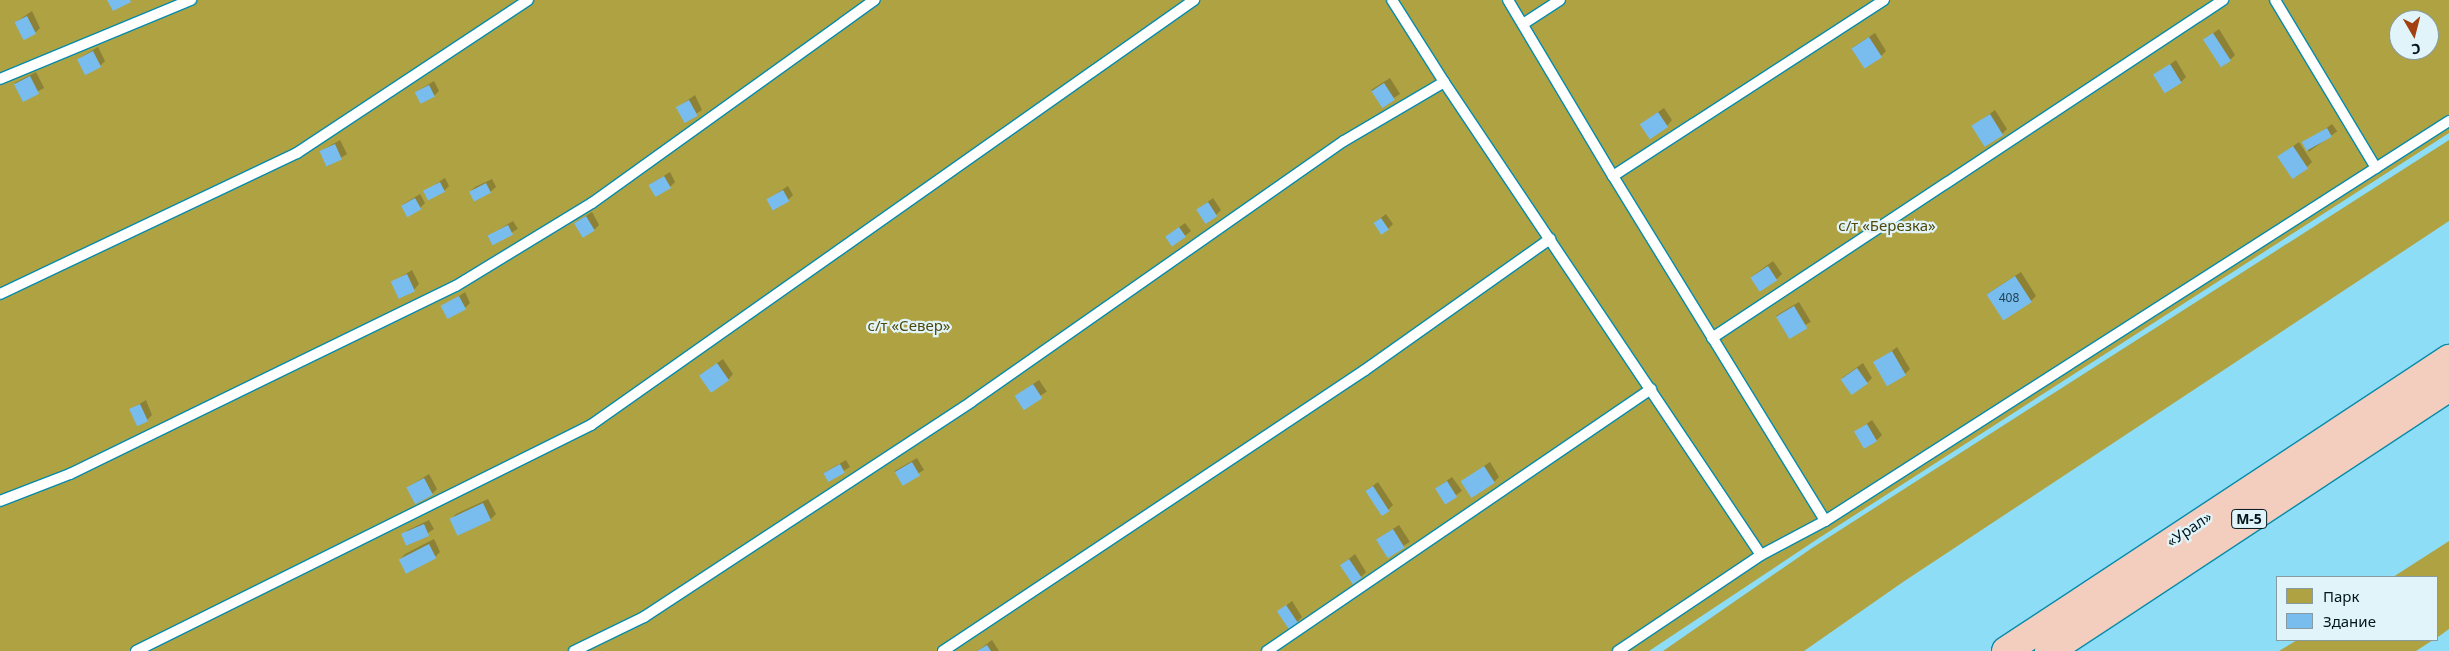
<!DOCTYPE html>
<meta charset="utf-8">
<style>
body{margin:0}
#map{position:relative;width:2449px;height:651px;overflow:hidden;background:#8eddf7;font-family:"Noto Sans",sans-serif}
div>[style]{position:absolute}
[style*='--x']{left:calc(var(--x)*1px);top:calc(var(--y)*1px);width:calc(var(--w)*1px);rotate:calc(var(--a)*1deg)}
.green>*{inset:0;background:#afa243}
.shadow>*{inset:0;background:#0003;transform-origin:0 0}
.building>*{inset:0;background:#79bdef;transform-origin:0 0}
.roads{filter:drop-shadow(1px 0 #078baa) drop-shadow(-1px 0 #078baa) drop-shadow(0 1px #078baa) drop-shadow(0 -1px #078baa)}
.lane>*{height:10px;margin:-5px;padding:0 5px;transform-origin:5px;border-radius:5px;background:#fff}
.highway>*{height:28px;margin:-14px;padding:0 14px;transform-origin:14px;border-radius:14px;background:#f3cdbe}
span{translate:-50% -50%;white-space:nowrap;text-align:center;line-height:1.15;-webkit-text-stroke:4.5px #e1f4fa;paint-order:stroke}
.number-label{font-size:12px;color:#1f4052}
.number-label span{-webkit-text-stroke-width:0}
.shield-label span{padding:1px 4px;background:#e1f4fa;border:1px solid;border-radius:4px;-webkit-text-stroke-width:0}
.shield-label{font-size:14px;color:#01161d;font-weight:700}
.park-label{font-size:15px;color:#51490a}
.street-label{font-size:15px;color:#01161d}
.legend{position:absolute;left:2276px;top:576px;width:162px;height:65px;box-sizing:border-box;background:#e1f4fa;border:1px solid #879ba2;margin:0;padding:6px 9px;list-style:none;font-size:15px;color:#01161d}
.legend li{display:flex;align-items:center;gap:10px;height:25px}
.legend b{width:25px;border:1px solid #879ba2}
.north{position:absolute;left:2389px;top:10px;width:50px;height:50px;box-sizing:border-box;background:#e1f4fa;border:1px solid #879ba2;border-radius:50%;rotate:172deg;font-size:14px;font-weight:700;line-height:20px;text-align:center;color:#01161d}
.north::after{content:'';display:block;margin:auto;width:18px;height:22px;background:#a44010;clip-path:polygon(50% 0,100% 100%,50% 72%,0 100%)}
</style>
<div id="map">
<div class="green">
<i style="clip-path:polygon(evenodd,0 0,2449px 0,2449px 133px,1819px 538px,1649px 651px,0 651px,0 0,2399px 20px,2429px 20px,2429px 50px,2399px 50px,2399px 20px)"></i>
<i style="clip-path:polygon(2449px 140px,2449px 221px,1903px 582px,1804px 651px,1663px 651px,1812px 548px)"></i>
<i style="clip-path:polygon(2449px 541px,2449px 629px,2438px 637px,2438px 577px,2393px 577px)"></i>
<i style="clip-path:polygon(2297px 640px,2433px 640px,2416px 651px,2279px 651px)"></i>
</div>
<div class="shadow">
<i style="clip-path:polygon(32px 11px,40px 28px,35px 33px,16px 22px)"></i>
<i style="clip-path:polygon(2219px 29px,2235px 55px,2230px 60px,2204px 40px)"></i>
<i style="clip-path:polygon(1875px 33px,1886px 51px,1881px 56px,1852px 48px)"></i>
<i style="clip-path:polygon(98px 47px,105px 61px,100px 66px,78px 59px)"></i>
<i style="clip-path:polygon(2176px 60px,2186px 77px,2181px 82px,2155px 75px)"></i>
<i style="left:36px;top:72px;width:18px;height:24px;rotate:63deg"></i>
<i style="left:1390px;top:78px;width:19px;height:22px;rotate:58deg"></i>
<i style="clip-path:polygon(434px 81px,439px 91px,434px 96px,416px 92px)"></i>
<i style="clip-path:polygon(695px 95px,702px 110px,685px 121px,678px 107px)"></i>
<i style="clip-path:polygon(1664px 108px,1672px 120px,1667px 126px,1641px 124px)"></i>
<i style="clip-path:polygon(1995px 110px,2007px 129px,2002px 134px,1973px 126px)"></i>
<i style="left:2332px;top:124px;width:9px;height:35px;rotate:54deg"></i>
<i style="clip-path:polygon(340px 140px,347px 154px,328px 166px,321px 151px)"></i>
<i style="clip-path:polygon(2299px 142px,2312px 162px,2307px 167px,2278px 157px)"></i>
<i style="clip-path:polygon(670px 172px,675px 182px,670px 187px,649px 185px)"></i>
<i style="clip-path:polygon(445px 178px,449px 186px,444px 191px,425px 191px)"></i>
<i style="clip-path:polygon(492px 179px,496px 187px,490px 192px,470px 192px,475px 187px)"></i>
<i style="clip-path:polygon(788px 186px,793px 195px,788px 200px,768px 199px)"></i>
<i style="clip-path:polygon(420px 194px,425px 203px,420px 208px,402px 205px)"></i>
<i style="clip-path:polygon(1213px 198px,1221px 210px,1216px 215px,1197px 210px)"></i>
<i style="clip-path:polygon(592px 212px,599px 225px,594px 230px,575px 223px)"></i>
<i style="clip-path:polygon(1386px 214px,1393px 224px,1388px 229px,1374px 223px)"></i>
<i style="left:513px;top:221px;width:9px;height:27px;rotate:58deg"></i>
<i style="clip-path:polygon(1185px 223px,1191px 231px,1185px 236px,1167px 236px)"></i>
<i style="clip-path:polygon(1773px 261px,1782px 274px,1777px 279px,1751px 277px)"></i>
<i style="clip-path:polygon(412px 270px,419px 284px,414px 290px,393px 282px)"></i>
<i style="clip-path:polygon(2021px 272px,2036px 296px,2031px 301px,1987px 294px)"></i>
<i style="clip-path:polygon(465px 292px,470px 303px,465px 308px,443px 307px)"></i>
<i style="left:1799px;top:302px;width:23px;height:27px;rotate:59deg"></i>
<i style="clip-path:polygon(1897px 347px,1910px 369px,1905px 374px,1875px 363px)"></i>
<i style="clip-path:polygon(723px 359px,733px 374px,728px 380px,700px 375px)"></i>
<i style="clip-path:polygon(1863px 363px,1872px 378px,1867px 383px,1842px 378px)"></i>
<i style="left:1039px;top:380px;width:14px;height:29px;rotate:56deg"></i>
<i style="clip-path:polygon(146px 400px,152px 415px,147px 420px,131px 409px)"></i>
<i style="clip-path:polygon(1872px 420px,1882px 435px,1877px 440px,1856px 432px)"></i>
<i style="left:917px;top:458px;width:14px;height:26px;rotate:60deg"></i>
<i style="left:846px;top:460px;width:8px;height:25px;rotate:60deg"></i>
<i style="clip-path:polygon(1490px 462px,1499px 477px,1494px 482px,1462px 481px)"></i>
<i style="clip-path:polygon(429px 474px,437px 489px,432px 494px,408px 487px)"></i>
<i style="left:1452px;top:477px;width:17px;height:19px;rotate:54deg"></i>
<i style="clip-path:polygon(1378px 482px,1393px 505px,1388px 510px,1366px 491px)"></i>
<i style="clip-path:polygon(488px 499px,496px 514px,491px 519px,459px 535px,451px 519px,456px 514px)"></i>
<i style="clip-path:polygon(429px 520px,434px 529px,408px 545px,403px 535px,408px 530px)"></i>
<i style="left:1399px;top:525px;width:20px;height:27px;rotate:57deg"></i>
<i style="clip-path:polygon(434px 539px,440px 552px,435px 557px,400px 559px,405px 554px)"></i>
<i style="clip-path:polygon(1355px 554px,1366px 572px,1361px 577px,1341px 565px)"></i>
<i style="clip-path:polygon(1292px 601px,1302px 617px,1297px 622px,1279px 611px)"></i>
<i style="clip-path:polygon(992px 640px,999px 651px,977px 651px,980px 649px)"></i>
</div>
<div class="building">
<i style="clip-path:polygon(107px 0,130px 0,131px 2px,113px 11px)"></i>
<i style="left:27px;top:16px;width:20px;height:14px;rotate:63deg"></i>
<i style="left:2213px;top:33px;width:33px;height:12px;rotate:57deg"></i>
<i style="left:1869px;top:37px;width:24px;height:21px;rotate:57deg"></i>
<i style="left:93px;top:51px;width:18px;height:18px;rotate:63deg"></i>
<i style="left:2170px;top:64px;width:22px;height:20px;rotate:58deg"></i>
<i style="left:30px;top:76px;width:20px;height:18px;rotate:63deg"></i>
<i style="left:1384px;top:83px;width:20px;height:15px;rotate:57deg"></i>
<i style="left:429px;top:85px;width:13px;height:16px;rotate:63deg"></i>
<i style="left:689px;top:100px;width:18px;height:15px;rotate:61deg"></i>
<i style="left:1658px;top:112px;width:18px;height:22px;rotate:56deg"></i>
<i style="left:1990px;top:114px;width:25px;height:22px;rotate:58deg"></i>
<i style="left:2327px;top:128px;width:10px;height:29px;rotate:61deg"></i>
<i style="left:335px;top:144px;width:17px;height:17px;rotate:66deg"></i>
<i style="left:2293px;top:146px;width:27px;height:19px;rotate:56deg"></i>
<i style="left:664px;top:176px;width:14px;height:18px;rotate:60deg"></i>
<i style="left:440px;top:182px;width:11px;height:19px;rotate:63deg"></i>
<i style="left:486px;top:183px;width:11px;height:19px;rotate:63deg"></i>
<i style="left:783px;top:190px;width:13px;height:19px;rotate:61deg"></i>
<i style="left:415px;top:198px;width:13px;height:16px;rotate:61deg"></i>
<i style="left:1208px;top:202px;width:17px;height:14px;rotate:57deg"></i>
<i style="left:586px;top:216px;width:17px;height:14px;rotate:59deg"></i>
<i style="left:1381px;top:218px;width:14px;height:9px;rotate:56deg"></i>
<i style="left:508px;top:225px;width:11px;height:23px;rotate:63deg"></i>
<i style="left:1179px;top:227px;width:12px;height:17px;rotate:55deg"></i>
<i style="left:1768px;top:266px;width:17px;height:21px;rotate:57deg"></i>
<i style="left:407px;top:274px;width:19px;height:18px;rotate:65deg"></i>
<i style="left:2015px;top:276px;width:31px;height:34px;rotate:57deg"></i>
<i style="left:459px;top:296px;width:15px;height:21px;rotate:62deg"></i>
<i style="left:1794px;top:306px;width:26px;height:21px;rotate:59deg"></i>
<i style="left:1892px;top:351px;width:28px;height:22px;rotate:60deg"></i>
<i style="left:717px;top:363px;width:21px;height:22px;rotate:55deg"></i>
<i style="left:1857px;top:368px;width:19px;height:20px;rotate:55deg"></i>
<i style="left:1033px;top:384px;width:17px;height:22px;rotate:57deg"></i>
<i style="left:140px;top:404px;width:19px;height:12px;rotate:65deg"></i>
<i style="left:1867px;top:424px;width:20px;height:15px;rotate:60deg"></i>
<i style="left:912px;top:462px;width:16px;height:20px;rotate:60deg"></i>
<i style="left:840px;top:464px;width:10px;height:19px;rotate:61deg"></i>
<i style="left:1484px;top:466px;width:20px;height:28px;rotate:57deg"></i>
<i style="left:424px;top:478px;width:19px;height:20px;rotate:62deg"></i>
<i style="left:1447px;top:481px;width:19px;height:14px;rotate:58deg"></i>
<i style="left:1373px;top:486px;width:30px;height:9px;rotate:57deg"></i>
<i style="left:483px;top:503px;width:19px;height:37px;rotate:65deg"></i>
<i style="left:424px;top:524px;width:13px;height:25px;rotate:67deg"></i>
<i style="left:1393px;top:529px;width:22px;height:20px;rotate:58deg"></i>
<i style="left:429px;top:544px;width:16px;height:34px;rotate:63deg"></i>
<i style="left:1349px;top:559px;width:23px;height:11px;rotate:56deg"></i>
<i style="left:1286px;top:605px;width:22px;height:11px;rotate:56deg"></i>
<i style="clip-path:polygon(987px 645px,991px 651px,977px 651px)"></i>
</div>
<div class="roads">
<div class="lane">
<i style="--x:1392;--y:0;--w:97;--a:57.6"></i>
<i style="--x:1444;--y:82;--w:569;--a:56.17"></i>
<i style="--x:1508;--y:0;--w:205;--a:59.2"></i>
<i style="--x:1613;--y:176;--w:405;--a:58.4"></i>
<i style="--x:2275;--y:0;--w:196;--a:59"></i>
<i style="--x:1523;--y:24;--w:44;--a:-33"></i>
<i style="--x:0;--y:79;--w:207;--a:-22.5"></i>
<i style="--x:1613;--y:176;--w:323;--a:-33"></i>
<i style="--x:0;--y:294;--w:329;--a:-25.4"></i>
<i style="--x:297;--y:153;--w:277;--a:-33.5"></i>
<i style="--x:1712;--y:338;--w:613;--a:-33.48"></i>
<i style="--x:0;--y:501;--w:75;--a:-21.1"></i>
<i style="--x:70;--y:474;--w:429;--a:-26"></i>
<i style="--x:456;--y:286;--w:159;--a:-31.4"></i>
<i style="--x:592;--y:203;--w:348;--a:-35.7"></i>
<i style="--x:136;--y:651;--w:508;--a:-26.41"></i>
<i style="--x:591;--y:425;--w:738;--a:-35.18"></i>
<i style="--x:574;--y:651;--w:78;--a:-25.9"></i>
<i style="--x:644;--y:617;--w:391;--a:-33.3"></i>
<i style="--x:971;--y:402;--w:455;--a:-35"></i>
<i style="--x:1344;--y:141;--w:116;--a:-30.5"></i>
<i style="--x:943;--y:651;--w:507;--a:-33.66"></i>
<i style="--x:1365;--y:370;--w:227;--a:-35.3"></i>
<i style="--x:1267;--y:651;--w:465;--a:-34.3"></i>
<i style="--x:1618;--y:651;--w:172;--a:-33.9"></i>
<i style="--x:1761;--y:555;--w:72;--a:-28"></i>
<i style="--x:1825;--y:521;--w:741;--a:-32.66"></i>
</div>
<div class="highway">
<i style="--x:2006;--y:651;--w:531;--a:-33.39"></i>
<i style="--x:2049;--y:651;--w:479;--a:-33.4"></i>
</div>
</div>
<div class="number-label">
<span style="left:2009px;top:298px">408</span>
</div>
<div class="shield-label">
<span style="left:2249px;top:519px">М-5</span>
</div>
<div class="park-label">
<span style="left:1887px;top:226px">с/т «Березка»</span>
<span style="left:909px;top:326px">с/т «Север»</span>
</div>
<div class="street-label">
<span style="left:2189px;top:529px;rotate:-34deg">«Урал»</span>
</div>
<ul class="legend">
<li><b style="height:14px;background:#afa243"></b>Парк</li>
<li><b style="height:14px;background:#79bdef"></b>Здание</li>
</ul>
<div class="north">С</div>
</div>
